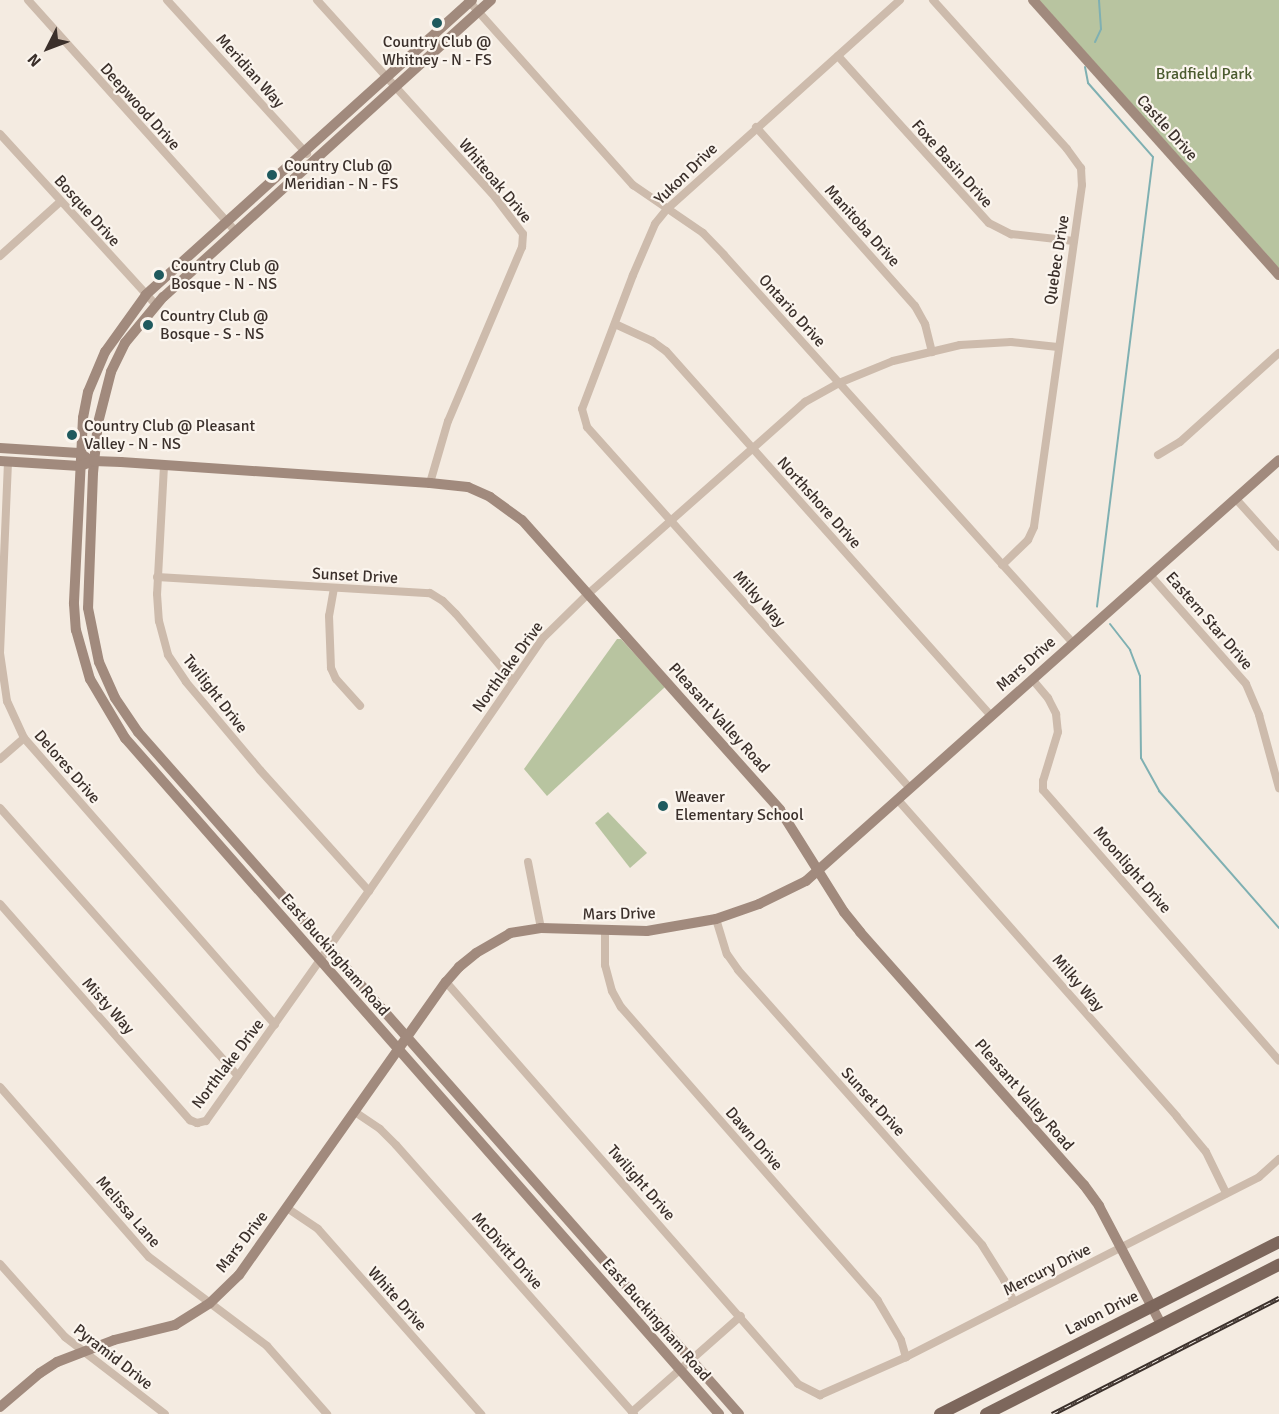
<!DOCTYPE html>
<style>
body{margin:0}
#map{position:relative;width:1279px;height:1414px;overflow:hidden;background:#f4ebe1;font-family:Signika,sans-serif}
div>[style]{position:absolute}
[style*='--x']{left:calc(var(--x)*1px);top:calc(var(--y)*1px);width:calc(var(--w)*1px);rotate:calc(var(--a)*1deg)}
.green>*{inset:0;background:#b8c4a0}
.stream>*{height:2px;margin:-1px;padding:0 1px;transform-origin:1px;border-radius:1px;background:#7fb0b2}
.street>*{height:8px;margin:-4px;padding:0 4px;transform-origin:4px;border-radius:4px;background:#cdbbac}
.secondary>*{height:10px;margin:-5px;padding:0 5px;transform-origin:5px;border-radius:5px;background:#a18a7d}
.primary>*{height:12px;margin:-6px;padding:0 6px;transform-origin:6px;border-radius:6px;background:#7d675c}
.rail>*{height:4.5px;margin-top:-2.25px;transform-origin:0;background:repeating-linear-gradient(90deg,#fbf5ee 0 7px,#3b302b 0 14px);box-sizing:border-box;border-block:2px solid #3b302b}
.dots>*{width:16px;height:16px;translate:-50% -50%;box-sizing:border-box;border:3px solid #fbf5ee;border-radius:50%}
span{translate:-50% -50%;white-space:nowrap;text-align:center;line-height:1.15;-webkit-text-stroke:4.5px #fbf5ee;paint-order:stroke}
.poi-label{font-size:16px;color:#3b302b}
.left{translate:0 -50%;text-align:left}
.street-label{font-size:16px;color:#3b302b}
.park-label{font-size:16px;color:#4a5a2e}
.north{position:absolute;left:18px;top:18px;width:60px;height:60px;-webkit-text-stroke:4px #fbf5ee;paint-order:stroke;rotate:228deg;font-size:16px;font-weight:700;line-height:24px;text-align:center;color:#3b302b}
.north::after{content:'';display:block;margin:auto;width:21px;height:27px;background:#3b302b;clip-path:polygon(50% 0,100% 100%,50% 72%,0 100%)}
</style>
<div id="map">
<div class="green">
<i style="clip-path:polygon(1039px 0,1279px 0,1279px 268px)"></i>
<i style="clip-path:polygon(617px 639px,621px 639px,665px 687px,547px 796px,524px 769px)"></i>
<i style="clip-path:polygon(608px 812px,647px 853px,630px 868px,595px 823px)"></i>
</div>
<div class="stream">
<i style="--x:1095;--y:42;--w:14;--a:-65"></i>
<i style="--x:1101;--y:29;--w:29;--a:-94"></i>
<i style="--x:1085;--y:67;--w:16;--a:79"></i>
<i style="--x:1088;--y:83;--w:98;--a:48.7"></i>
<i style="--x:1153;--y:157;--w:453;--a:97.1"></i>
<i style="--x:1110;--y:624;--w:33;--a:52"></i>
<i style="--x:1130;--y:650;--w:28;--a:69"></i>
<i style="--x:1140;--y:676;--w:82;--a:89.3"></i>
<i style="--x:1141;--y:758;--w:38;--a:61"></i>
<i style="--x:1159;--y:791;--w:182;--a:48.8"></i>
</div>
<div class="street">
<i style="--x:28;--y:0;--w:310;--a:48.1"></i>
<i style="--x:167;--y:0;--w:208;--a:47.7"></i>
<i style="--x:317;--y:0;--w:266;--a:47.9"></i>
<i style="--x:495;--y:197;--w:46;--a:52.9"></i>
<i style="--x:523;--y:234;--w:13;--a:94"></i>
<i style="--x:522;--y:247;--w:189;--a:113"></i>
<i style="--x:448;--y:421;--w:65;--a:106.2"></i>
<i style="--x:468;--y:0;--w:248;--a:48.3"></i>
<i style="--x:633;--y:185;--w:85;--a:34.4"></i>
<i style="--x:703;--y:233;--w:30;--a:46"></i>
<i style="--x:724;--y:255;--w:522;--a:48.03"></i>
<i style="--x:900;--y:0;--w:313;--a:138.1"></i>
<i style="--x:667;--y:209;--w:19;--a:129"></i>
<i style="--x:655;--y:224;--w:56;--a:113.3"></i>
<i style="--x:633;--y:275;--w:143;--a:110.8"></i>
<i style="--x:582;--y:409;--w:19;--a:74"></i>
<i style="--x:587;--y:427;--w:484;--a:48.2"></i>
<i style="--x:933;--y:0;--w:200;--a:48"></i>
<i style="--x:1067;--y:149;--w:24;--a:54"></i>
<i style="--x:1081;--y:168;--w:17;--a:87"></i>
<i style="--x:1082;--y:185;--w:345;--a:98"></i>
<i style="--x:1034;--y:527;--w:14;--a:115"></i>
<i style="--x:1028;--y:540;--w:36;--a:136"></i>
<i style="--x:838;--y:56;--w:225;--a:47.9"></i>
<i style="--x:989;--y:223;--w:25;--a:27"></i>
<i style="--x:1011;--y:234;--w:63;--a:6.3"></i>
<i style="--x:756;--y:127;--w:239;--a:48.4"></i>
<i style="--x:915;--y:306;--w:21;--a:61"></i>
<i style="--x:925;--y:324;--w:29;--a:76"></i>
<i style="--x:0;--y:134;--w:231;--a:47.6"></i>
<i style="--x:0;--y:256;--w:81;--a:-42"></i>
<i style="--x:615;--y:324;--w:41;--a:24.7"></i>
<i style="--x:652;--y:341;--w:17;--a:36"></i>
<i style="--x:666;--y:351;--w:489;--a:48.3"></i>
<i style="--x:1158;--y:455;--w:26;--a:-31"></i>
<i style="--x:1180;--y:442;--w:133;--a:-42"></i>
<i style="--x:8;--y:462;--w:191;--a:92.4"></i>
<i style="--x:0;--y:653;--w:49;--a:81.7"></i>
<i style="--x:7;--y:701;--w:41;--a:65.3"></i>
<i style="--x:24;--y:738;--w:381;--a:48.8"></i>
<i style="--x:164;--y:466;--w:128;--a:93.1"></i>
<i style="--x:157;--y:594;--w:27;--a:86"></i>
<i style="--x:159;--y:621;--w:35;--a:75"></i>
<i style="--x:168;--y:655;--w:32;--a:56"></i>
<i style="--x:186;--y:682;--w:115;--a:49.9"></i>
<i style="--x:260;--y:770;--w:163;--a:48"></i>
<i style="--x:1236;--y:499;--w:64;--a:48.1"></i>
<i style="--x:1150;--y:575;--w:145;--a:48.6"></i>
<i style="--x:1246;--y:684;--w:34;--a:67"></i>
<i style="--x:1259;--y:715;--w:76;--a:74.7"></i>
<i style="--x:157;--y:577;--w:273;--a:3.4"></i>
<i style="--x:430;--y:593;--w:15;--a:32"></i>
<i style="--x:443;--y:601;--w:18;--a:45"></i>
<i style="--x:456;--y:614;--w:88;--a:49.6"></i>
<i style="--x:334;--y:588;--w:28;--a:100"></i>
<i style="--x:329;--y:616;--w:52;--a:87.8"></i>
<i style="--x:331;--y:668;--w:12;--a:66"></i>
<i style="--x:336;--y:679;--w:36;--a:48"></i>
<i style="--x:1032;--y:679;--w:25;--a:50"></i>
<i style="--x:1048;--y:698;--w:18;--a:63"></i>
<i style="--x:1056;--y:714;--w:18;--a:84"></i>
<i style="--x:1058;--y:732;--w:51;--a:107"></i>
<i style="--x:1043;--y:781;--w:9;--a:90"></i>
<i style="--x:1043;--y:790;--w:359;--a:48.9"></i>
<i style="--x:0;--y:759;--w:32;--a:-41"></i>
<i style="--x:898;--y:800;--w:422;--a:48.6"></i>
<i style="--x:1177;--y:1117;--w:45;--a:50.4"></i>
<i style="--x:1206;--y:1152;--w:46;--a:64"></i>
<i style="--x:0;--y:808;--w:358;--a:48.4"></i>
<i style="--x:528;--y:862;--w:67;--a:78.9"></i>
<i style="--x:0;--y:904;--w:288;--a:48.7"></i>
<i style="--x:190;--y:1120;--w:8;--a:23"></i>
<i style="--x:197;--y:1123;--w:9;--a:-13"></i>
<i style="--x:206;--y:1121;--w:282;--a:-54.7"></i>
<i style="--x:369;--y:891;--w:307;--a:-55.5"></i>
<i style="--x:543;--y:638;--w:63;--a:-44.4"></i>
<i style="--x:588;--y:594;--w:290;--a:-41.5"></i>
<i style="--x:805;--y:402;--w:39;--a:-29"></i>
<i style="--x:839;--y:383;--w:58;--a:-22.2"></i>
<i style="--x:893;--y:361;--w:69;--a:-13.4"></i>
<i style="--x:960;--y:345;--w:51;--a:-3.4"></i>
<i style="--x:1011;--y:342;--w:47;--a:6.1"></i>
<i style="--x:716;--y:919;--w:37;--a:73"></i>
<i style="--x:727;--y:954;--w:19;--a:55"></i>
<i style="--x:738;--y:970;--w:368;--a:48.4"></i>
<i style="--x:982;--y:1245;--w:41;--a:57.8"></i>
<i style="--x:1004;--y:1280;--w:24;--a:66"></i>
<i style="--x:605;--y:932;--w:33;--a:90"></i>
<i style="--x:605;--y:965;--w:27;--a:75"></i>
<i style="--x:612;--y:991;--w:18;--a:61"></i>
<i style="--x:621;--y:1007;--w:390;--a:48.8"></i>
<i style="--x:878;--y:1301;--w:45;--a:59.5"></i>
<i style="--x:901;--y:1340;--w:18;--a:74"></i>
<i style="--x:446;--y:982;--w:534;--a:48.79"></i>
<i style="--x:798;--y:1384;--w:25;--a:27"></i>
<i style="--x:820;--y:1395;--w:94;--a:-23.8"></i>
<i style="--x:906;--y:1357;--w:396;--a:-27"></i>
<i style="--x:1259;--y:1177;--w:27;--a:-42"></i>
<i style="--x:0;--y:1087;--w:226;--a:48.8"></i>
<i style="--x:149;--y:1257;--w:148;--a:37"></i>
<i style="--x:267;--y:1346;--w:91;--a:48.6"></i>
<i style="--x:355;--y:1112;--w:30;--a:34"></i>
<i style="--x:380;--y:1129;--w:23;--a:45"></i>
<i style="--x:396;--y:1145;--w:359;--a:48.5"></i>
<i style="--x:287;--y:1208;--w:37;--a:34"></i>
<i style="--x:318;--y:1229;--w:247;--a:48.6"></i>
<i style="--x:0;--y:1264;--w:98;--a:48.3"></i>
<i style="--x:65;--y:1337;--w:126;--a:37.6"></i>
<i style="--x:632;--y:1412;--w:145;--a:-41.4"></i>
</div>
<div class="secondary">
<i style="--x:472;--y:0;--w:440;--a:137.9"></i>
<i style="--x:146;--y:295;--w:70;--a:125.7"></i>
<i style="--x:105;--y:352;--w:43;--a:113"></i>
<i style="--x:88;--y:392;--w:26;--a:101"></i>
<i style="--x:83;--y:418;--w:186;--a:92.8"></i>
<i style="--x:74;--y:604;--w:26;--a:86"></i>
<i style="--x:76;--y:630;--w:51;--a:74.1"></i>
<i style="--x:90;--y:679;--w:69;--a:59.3"></i>
<i style="--x:125;--y:738;--w:900;--a:48.69"></i>
<i style="--x:491;--y:0;--w:442;--a:137.8"></i>
<i style="--x:163;--y:297;--w:60;--a:129.6"></i>
<i style="--x:125;--y:343;--w:32;--a:116"></i>
<i style="--x:111;--y:372;--w:53;--a:104.3"></i>
<i style="--x:98;--y:423;--w:50;--a:95.7"></i>
<i style="--x:93;--y:473;--w:135;--a:92.1"></i>
<i style="--x:88;--y:608;--w:55;--a:78.5"></i>
<i style="--x:99;--y:662;--w:39;--a:66"></i>
<i style="--x:115;--y:698;--w:41;--a:55.9"></i>
<i style="--x:138;--y:732;--w:909;--a:48.61"></i>
<i style="--x:1033;--y:0;--w:369;--a:48.2"></i>
<i style="--x:0;--y:448;--w:79;--a:3.6"></i>
<i style="--x:79;--y:453;--w:8;--a:30"></i>
<i style="--x:0;--y:461;--w:80;--a:3.6"></i>
<i style="--x:80;--y:466;--w:15;--a:-20"></i>
<i style="--x:94;--y:461;--w:27;--a:2"></i>
<i style="--x:121;--y:462;--w:310;--a:3.9"></i>
<i style="--x:430;--y:483;--w:38;--a:6"></i>
<i style="--x:468;--y:487;--w:24;--a:24"></i>
<i style="--x:490;--y:497;--w:39;--a:36"></i>
<i style="--x:522;--y:520;--w:388;--a:48.3"></i>
<i style="--x:780;--y:810;--w:120;--a:57.9"></i>
<i style="--x:844;--y:912;--w:26;--a:51"></i>
<i style="--x:860;--y:932;--w:338;--a:48.5"></i>
<i style="--x:1084;--y:1185;--w:26;--a:54"></i>
<i style="--x:1099;--y:1206;--w:133;--a:62.3"></i>
<i style="--x:0;--y:1407;--w:52;--a:-40.4"></i>
<i style="--x:40;--y:1373;--w:20;--a:-33"></i>
<i style="--x:57;--y:1362;--w:61;--a:-21.1"></i>
<i style="--x:114;--y:1340;--w:63;--a:-13.8"></i>
<i style="--x:175;--y:1325;--w:41;--a:-32.2"></i>
<i style="--x:210;--y:1303;--w:40;--a:-44"></i>
<i style="--x:239;--y:1275;--w:359;--a:-54.8"></i>
<i style="--x:446;--y:982;--w:20;--a:-49"></i>
<i style="--x:459;--y:967;--w:22;--a:-39"></i>
<i style="--x:476;--y:953;--w:39;--a:-30"></i>
<i style="--x:510;--y:933;--w:31;--a:-9"></i>
<i style="--x:541;--y:928;--w:106;--a:1.6"></i>
<i style="--x:647;--y:931;--w:70;--a:-9.9"></i>
<i style="--x:716;--y:919;--w:46;--a:-19.2"></i>
<i style="--x:759;--y:904;--w:52;--a:-26.1"></i>
<i style="--x:806;--y:881;--w:633;--a:-41.67"></i>
</div>
<div class="primary">
<i style="--x:940;--y:1414;--w:380;--a:-26.9"></i>
<i style="--x:986;--y:1414;--w:329;--a:-27"></i>
</div>
<div class="rail">
<i style="--x:1052;--y:1414;--w:255;--a:-27.1"></i>
</div>
<div class="dots">
<i style="left:437px;top:23px;background:#1f5a5e"></i>
<i style="left:272px;top:175px;background:#1f5a5e"></i>
<i style="left:159px;top:275px;background:#1f5a5e"></i>
<i style="left:148px;top:325px;background:#1f5a5e"></i>
<i style="left:72px;top:435px;background:#1f5a5e"></i>
<i style="left:663px;top:806px;background:#1f5a5e"></i>
</div>
<div class="poi-label">
<span style="left:437px;top:51px">Country Club @<br>Whitney - N - FS</span>
<span class="left" style="left:284px;top:175px">Country Club @<br>Meridian - N - FS</span>
<span class="left" style="left:171px;top:275px">Country Club @<br>Bosque - N - NS</span>
<span class="left" style="left:160px;top:325px">Country Club @<br>Bosque - S - NS</span>
<span class="left" style="left:84px;top:435px">Country Club @ Pleasant<br>Valley - N - NS</span>
<span class="left" style="left:675px;top:806px">Weaver<br>Elementary School</span>
</div>
<div class="street-label">
<span style="left:250px;top:71px;rotate:48deg">Meridian Way</span>
<span style="left:140px;top:107px;rotate:48deg">Deepwood Drive</span>
<span style="left:1167px;top:128px;rotate:48deg">Castle Drive</span>
<span style="left:952px;top:164px;rotate:48deg">Foxe Basin Drive</span>
<span style="left:686px;top:174px;rotate:-44deg">Yukon Drive</span>
<span style="left:495px;top:181px;rotate:50deg">Whiteoak Drive</span>
<span style="left:87px;top:211px;rotate:48deg">Bosque Drive</span>
<span style="left:862px;top:226px;rotate:48deg">Manitoba Drive</span>
<span style="left:1057px;top:260px;rotate:-81deg">Quebec Drive</span>
<span style="left:792px;top:311px;rotate:48deg">Ontario Drive</span>
<span style="left:819px;top:503px;rotate:48deg">Northshore Drive</span>
<span style="left:355px;top:576px;rotate:3deg">Sunset Drive</span>
<span style="left:759px;top:599px;rotate:48deg">Milky Way</span>
<span style="left:1209px;top:621px;rotate:49deg">Eastern Star Drive</span>
<span style="left:1026px;top:664px;rotate:-42deg">Mars Drive</span>
<span style="left:508px;top:667px;rotate:-54deg">Northlake Drive</span>
<span style="left:215px;top:694px;rotate:52deg">Twilight Drive</span>
<span style="left:719px;top:718px;rotate:48deg">Pleasant Valley Road</span>
<span style="left:67px;top:767px;rotate:49deg">Delores Drive</span>
<span style="left:1132px;top:870px;rotate:49deg">Moonlight Drive</span>
<span style="left:619px;top:914px;rotate:-1deg">Mars Drive</span>
<span style="left:335px;top:955px;rotate:49deg">East Buckingham Road</span>
<span style="left:1078px;top:983px;rotate:49deg">Milky Way</span>
<span style="left:108px;top:1006px;rotate:48deg">Misty Way</span>
<span style="left:228px;top:1064px;rotate:-53deg">Northlake Drive</span>
<span style="left:1024px;top:1095px;rotate:49deg">Pleasant Valley Road</span>
<span style="left:873px;top:1102px;rotate:48deg">Sunset Drive</span>
<span style="left:754px;top:1139px;rotate:49deg">Dawn Drive</span>
<span style="left:641px;top:1183px;rotate:49deg">Twilight Drive</span>
<span style="left:128px;top:1212px;rotate:49deg">Melissa Lane</span>
<span style="left:242px;top:1242px;rotate:-52deg">Mars Drive</span>
<span style="left:507px;top:1251px;rotate:48deg">McDivitt Drive</span>
<span style="left:1047px;top:1270px;rotate:-27deg">Mercury Drive</span>
<span style="left:397px;top:1299px;rotate:48deg">White Drive</span>
<span style="left:1102px;top:1313px;rotate:-27deg">Lavon Drive</span>
<span style="left:656px;top:1320px;rotate:49deg">East Buckingham Road</span>
<span style="left:113px;top:1357px;rotate:38deg">Pyramid Drive</span>
</div>
<div class="park-label">
<span style="left:1204px;top:74px">Bradfield Park</span>
</div>
<div class="north">N</div>
</div>
